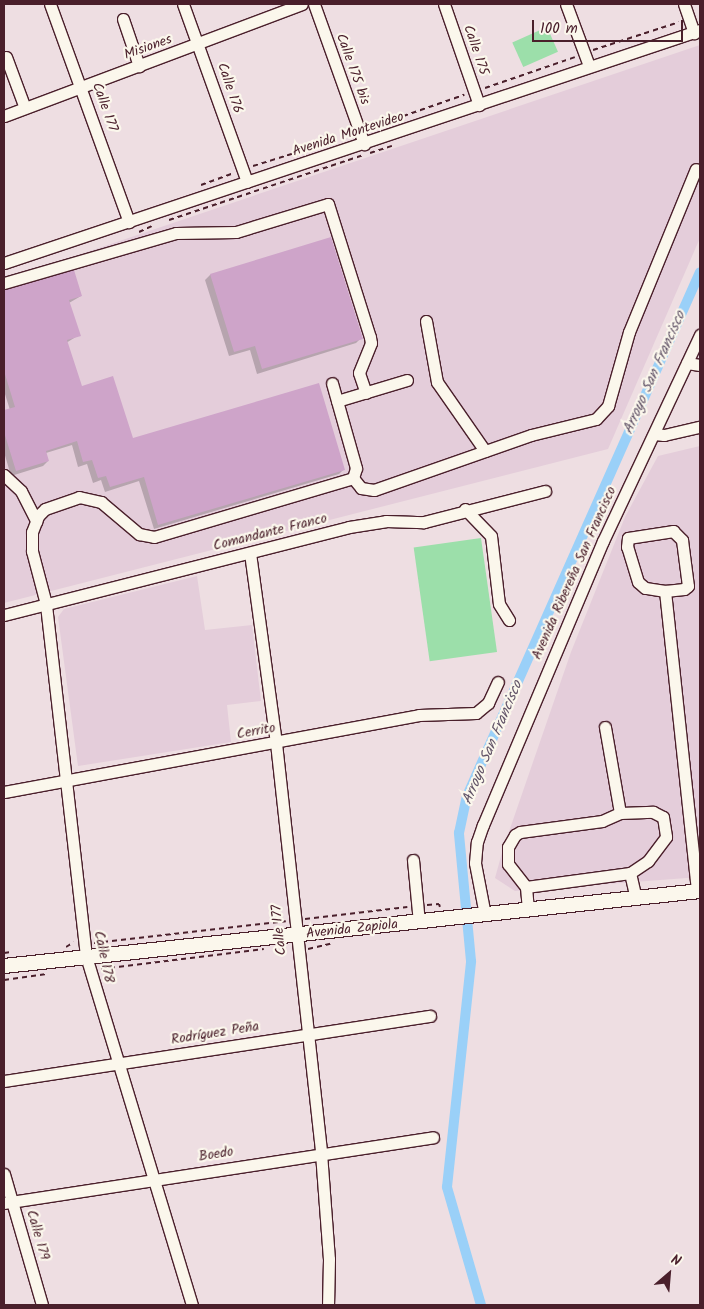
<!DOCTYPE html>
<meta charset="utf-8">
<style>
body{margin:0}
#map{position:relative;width:704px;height:1309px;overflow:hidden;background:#eedee2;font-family:Kalam,sans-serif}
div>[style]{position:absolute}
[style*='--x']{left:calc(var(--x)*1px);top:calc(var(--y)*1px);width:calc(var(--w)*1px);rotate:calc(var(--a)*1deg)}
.built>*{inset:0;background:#e4cdda}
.green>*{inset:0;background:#9cdfaa;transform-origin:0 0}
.shadow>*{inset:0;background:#0003}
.canal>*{height:10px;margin:-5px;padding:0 5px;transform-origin:5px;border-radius:5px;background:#9ad0f8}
.building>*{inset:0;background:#cea4c9}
.path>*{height:2px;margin-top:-1px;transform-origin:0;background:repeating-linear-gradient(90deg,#4a1f2b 0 5px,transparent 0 9px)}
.roads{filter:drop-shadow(1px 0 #4a1f2b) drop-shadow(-1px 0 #4a1f2b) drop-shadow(0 1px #4a1f2b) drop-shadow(0 -1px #4a1f2b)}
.minor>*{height:11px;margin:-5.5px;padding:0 5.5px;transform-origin:5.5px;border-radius:5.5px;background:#fbf7ec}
.major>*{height:14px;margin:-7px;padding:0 7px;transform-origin:7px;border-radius:7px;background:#fbf7ec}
span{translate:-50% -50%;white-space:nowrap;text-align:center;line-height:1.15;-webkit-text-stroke:4.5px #fbf7ec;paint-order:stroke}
.street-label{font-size:14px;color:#4a1f2b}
.water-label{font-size:15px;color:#625468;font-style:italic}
.frame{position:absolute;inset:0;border:5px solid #4a1f2b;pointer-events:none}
.north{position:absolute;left:644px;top:1249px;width:50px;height:50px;-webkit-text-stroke:4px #fbf7ec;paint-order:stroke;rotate:27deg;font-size:14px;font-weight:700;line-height:20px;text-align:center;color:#4a1f2b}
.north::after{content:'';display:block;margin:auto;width:18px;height:22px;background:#4a1f2b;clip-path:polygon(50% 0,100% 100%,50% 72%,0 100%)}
.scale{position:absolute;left:532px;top:20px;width:151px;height:22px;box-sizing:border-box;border:2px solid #4a1f2b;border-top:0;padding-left:6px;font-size:15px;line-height:18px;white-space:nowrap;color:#4a1f2b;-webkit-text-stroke:4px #fbf7ec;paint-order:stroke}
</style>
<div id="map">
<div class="built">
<i style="clip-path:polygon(700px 45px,700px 238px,608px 449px,4px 603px,4px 280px)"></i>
<i style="clip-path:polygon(700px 446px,700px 877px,515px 891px,495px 878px,503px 849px,571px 652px,625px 517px,658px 456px)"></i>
<i style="clip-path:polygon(197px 576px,205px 630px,252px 625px,261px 701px,227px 705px,231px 742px,78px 766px,58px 617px,64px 609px)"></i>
</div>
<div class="green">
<i style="left:547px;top:27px;width:27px;height:38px;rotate:66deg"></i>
<i style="left:481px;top:538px;width:115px;height:68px;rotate:82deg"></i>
</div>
<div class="shadow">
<i style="clip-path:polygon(330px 239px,361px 338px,356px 343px,257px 374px,250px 350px,229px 356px,205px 280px,210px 275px)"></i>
<i style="clip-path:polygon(4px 291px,81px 296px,69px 303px,79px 335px,66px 343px,81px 388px,132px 440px,344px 469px,339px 474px,154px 529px,139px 481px,105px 492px,101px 480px,93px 483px,87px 464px,78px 467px,72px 445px,46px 453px,48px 461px,43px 466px,11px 476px,4px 452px,4px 412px,10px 410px,4px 391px)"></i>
</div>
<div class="canal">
<i style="--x:481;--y:1305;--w:123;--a:-106.1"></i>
<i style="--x:447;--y:1187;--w:227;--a:-83.9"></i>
<i style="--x:471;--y:961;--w:129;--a:-95.4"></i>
<i style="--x:459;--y:833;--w:38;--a:-78"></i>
<i style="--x:467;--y:796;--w:573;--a:-66.03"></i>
</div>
<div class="building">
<i style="clip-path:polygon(331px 237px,363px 339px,262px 369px,255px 346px,234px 352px,210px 274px)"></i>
<i style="clip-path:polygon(74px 270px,82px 296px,69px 300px,81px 336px,67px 340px,82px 386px,113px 376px,133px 438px,319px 383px,345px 470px,158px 525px,144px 477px,110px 487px,106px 476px,98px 478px,92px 460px,83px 462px,77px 441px,46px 451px,49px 461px,16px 471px,4px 432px,4px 410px,15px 407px,4px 371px,4px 290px)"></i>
</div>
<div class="path">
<i style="--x:593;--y:50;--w:90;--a:-18"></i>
<i style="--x:485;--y:88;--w:95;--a:-19"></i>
<i style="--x:369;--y:128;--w:101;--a:-19.2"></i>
<i style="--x:370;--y:153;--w:23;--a:-18"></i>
<i style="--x:253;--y:166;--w:67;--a:-17.4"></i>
<i style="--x:201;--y:185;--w:35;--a:-20"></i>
<i style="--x:169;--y:220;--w:205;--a:-18.5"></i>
<i style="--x:139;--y:232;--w:14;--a:-25"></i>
<i style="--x:427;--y:905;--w:12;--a:-5"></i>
<i style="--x:439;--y:904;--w:3;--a:72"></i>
<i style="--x:305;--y:919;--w:103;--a:-6.7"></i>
<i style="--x:94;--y:943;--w:193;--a:-6.5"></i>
<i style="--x:66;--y:947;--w:9;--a:-32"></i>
<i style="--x:308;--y:949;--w:23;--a:-13"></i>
<i style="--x:4;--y:953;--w:7;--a:-8"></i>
<i style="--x:101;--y:969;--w:164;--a:-7"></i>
<i style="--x:4;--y:980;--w:43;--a:-7.9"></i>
</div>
<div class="roads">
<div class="minor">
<i style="--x:50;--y:4;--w:232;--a:70.1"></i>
<i style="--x:183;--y:4;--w:189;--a:70.2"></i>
<i style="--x:314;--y:4;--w:149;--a:70.3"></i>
<i style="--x:444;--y:4;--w:107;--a:70.9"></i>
<i style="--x:566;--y:4;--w:66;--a:69.6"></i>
<i style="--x:684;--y:4;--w:31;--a:71"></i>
<i style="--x:123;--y:19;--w:50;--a:71.2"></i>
<i style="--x:6;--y:57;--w:54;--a:69.6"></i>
<i style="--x:4;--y:116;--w:318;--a:-20.6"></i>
<i style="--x:4;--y:263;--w:734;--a:-18.51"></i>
<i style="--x:4;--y:283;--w:179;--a:-16.2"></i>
<i style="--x:176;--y:233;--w:60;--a:-1"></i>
<i style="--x:236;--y:232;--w:96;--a:-16.9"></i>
<i style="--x:328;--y:204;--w:139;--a:72.5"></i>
<i style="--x:370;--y:337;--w:6;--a:81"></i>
<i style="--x:371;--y:343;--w:32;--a:112"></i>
<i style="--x:359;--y:373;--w:21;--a:71"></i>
<i style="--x:426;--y:321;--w:62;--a:79.8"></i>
<i style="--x:437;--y:382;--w:84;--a:55.2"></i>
<i style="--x:687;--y:363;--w:13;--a:9"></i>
<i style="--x:337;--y:401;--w:73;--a:-16.7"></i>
<i style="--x:654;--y:434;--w:10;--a:6"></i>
<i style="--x:664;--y:435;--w:37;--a:-13"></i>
<i style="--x:4;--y:475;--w:23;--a:43"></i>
<i style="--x:21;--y:491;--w:34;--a:63"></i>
<i style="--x:353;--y:478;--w:13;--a:51"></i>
<i style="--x:361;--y:488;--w:13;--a:9"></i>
<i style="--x:374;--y:490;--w:166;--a:-19.3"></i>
<i style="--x:531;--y:435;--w:67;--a:-13.8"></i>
<i style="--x:596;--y:419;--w:18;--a:-47"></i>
<i style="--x:608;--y:406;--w:77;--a:-74.2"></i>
<i style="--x:629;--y:332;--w:176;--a:-67.7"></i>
<i style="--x:465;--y:509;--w:37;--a:46"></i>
<i style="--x:491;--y:536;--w:68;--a:83.3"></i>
<i style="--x:499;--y:604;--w:19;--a:58"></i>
<i style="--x:673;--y:531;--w:13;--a:45"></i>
<i style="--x:682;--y:540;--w:46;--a:82.6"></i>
<i style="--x:688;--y:586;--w:5;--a:143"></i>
<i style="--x:684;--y:589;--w:19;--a:174"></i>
<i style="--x:665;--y:591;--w:20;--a:-171"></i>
<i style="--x:645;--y:588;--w:9;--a:-139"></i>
<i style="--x:638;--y:582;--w:37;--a:-107"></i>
<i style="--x:627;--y:547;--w:9;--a:-84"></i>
<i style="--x:628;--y:538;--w:46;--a:-8.8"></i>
<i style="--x:250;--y:553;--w:192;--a:82.2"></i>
<i style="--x:276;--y:743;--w:412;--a:83.7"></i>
<i style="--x:321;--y:1153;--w:106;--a:85.7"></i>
<i style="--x:329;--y:1259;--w:46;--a:91.2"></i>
<i style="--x:665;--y:591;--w:302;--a:83.9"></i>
<i style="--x:4;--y:615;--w:356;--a:-14.3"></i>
<i style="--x:349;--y:527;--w:37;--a:-9"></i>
<i style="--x:386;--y:521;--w:38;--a:2"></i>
<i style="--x:424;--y:522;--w:125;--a:-14.4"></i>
<i style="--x:605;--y:727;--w:87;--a:80.1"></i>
<i style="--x:4;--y:792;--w:422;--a:-10.5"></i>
<i style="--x:419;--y:715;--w:57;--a:-2"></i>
<i style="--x:476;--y:713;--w:16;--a:-40"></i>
<i style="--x:488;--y:703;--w:23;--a:-65"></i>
<i style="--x:413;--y:860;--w:62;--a:84.5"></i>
<i style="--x:526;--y:887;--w:105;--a:-7.7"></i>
<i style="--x:528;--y:910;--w:23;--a:-95"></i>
<i style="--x:526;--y:887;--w:29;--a:-128"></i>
<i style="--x:508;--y:864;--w:17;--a:-90"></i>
<i style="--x:508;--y:847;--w:14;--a:-60"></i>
<i style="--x:515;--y:835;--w:6;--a:-31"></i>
<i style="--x:520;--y:832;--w:83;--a:-7.6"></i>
<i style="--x:602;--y:821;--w:20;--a:-24"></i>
<i style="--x:620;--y:813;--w:33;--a:-2"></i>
<i style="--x:653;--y:812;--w:11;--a:27"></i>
<i style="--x:663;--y:817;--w:20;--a:81"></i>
<i style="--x:666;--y:837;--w:30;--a:127"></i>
<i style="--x:648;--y:861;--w:22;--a:146"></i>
<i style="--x:630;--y:873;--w:26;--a:77"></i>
<i style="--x:485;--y:915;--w:53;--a:-100.9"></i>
<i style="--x:475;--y:863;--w:21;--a:-85"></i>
<i style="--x:477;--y:842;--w:18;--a:-71"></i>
<i style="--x:483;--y:825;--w:308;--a:-67.1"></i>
<i style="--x:603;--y:541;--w:228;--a:-64.8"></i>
<i style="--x:4;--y:1081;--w:431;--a:-8.7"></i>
<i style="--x:4;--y:1174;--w:136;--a:73.8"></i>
<i style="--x:4;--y:1203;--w:434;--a:-8.7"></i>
<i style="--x:192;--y:1305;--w:365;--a:-106.9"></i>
<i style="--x:86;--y:956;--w:354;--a:-96.5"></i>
<i style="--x:46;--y:604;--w:55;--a:-104.8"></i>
<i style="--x:32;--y:551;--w:19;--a:-90"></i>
<i style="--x:32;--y:532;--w:17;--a:-69"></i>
<i style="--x:38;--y:516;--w:10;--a:-45"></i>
<i style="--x:45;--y:509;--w:36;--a:-19"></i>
<i style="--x:79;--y:497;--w:23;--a:13"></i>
<i style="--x:101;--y:502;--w:50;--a:40.1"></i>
<i style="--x:139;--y:534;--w:15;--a:11"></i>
<i style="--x:154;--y:537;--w:208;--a:-16.5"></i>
<i style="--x:353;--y:478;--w:10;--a:-73"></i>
<i style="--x:356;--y:468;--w:88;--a:-105.8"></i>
</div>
<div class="major">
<i style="--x:4;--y:966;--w:700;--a:-6.15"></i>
</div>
</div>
<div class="street-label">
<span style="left:148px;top:47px;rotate:-20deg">Misiones</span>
<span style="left:476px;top:50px;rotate:71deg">Calle 175</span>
<span style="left:353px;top:69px;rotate:70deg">Calle 175 bis</span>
<span style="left:230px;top:88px;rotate:71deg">Calle 176</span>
<span style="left:105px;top:107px;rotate:70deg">Calle 177</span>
<span style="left:348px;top:134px;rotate:-18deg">Avenida Montevideo</span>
<span style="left:270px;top:532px;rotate:-14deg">Comandante Franco</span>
<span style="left:574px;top:573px;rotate:-66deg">Avenida Ribereña San Francisco</span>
<span style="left:256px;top:731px;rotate:-10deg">Cerrito</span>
<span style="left:352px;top:929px;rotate:-6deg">Avenida Zapiola</span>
<span style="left:279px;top:930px;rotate:-96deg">Calle 177</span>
<span style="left:104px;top:957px;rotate:78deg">Calle 178</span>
<span style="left:215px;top:1033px;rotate:-9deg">Rodríguez Peña</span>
<span style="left:216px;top:1154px;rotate:-9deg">Boedo</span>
<span style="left:38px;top:1235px;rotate:74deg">Calle 179</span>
</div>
<div class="water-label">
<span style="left:655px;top:373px;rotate:-66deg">Arroyo San Francisco</span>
<span style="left:493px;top:743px;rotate:-67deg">Arroyo San Francisco</span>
</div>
<div class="frame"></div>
<div class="north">N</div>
<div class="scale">100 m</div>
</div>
